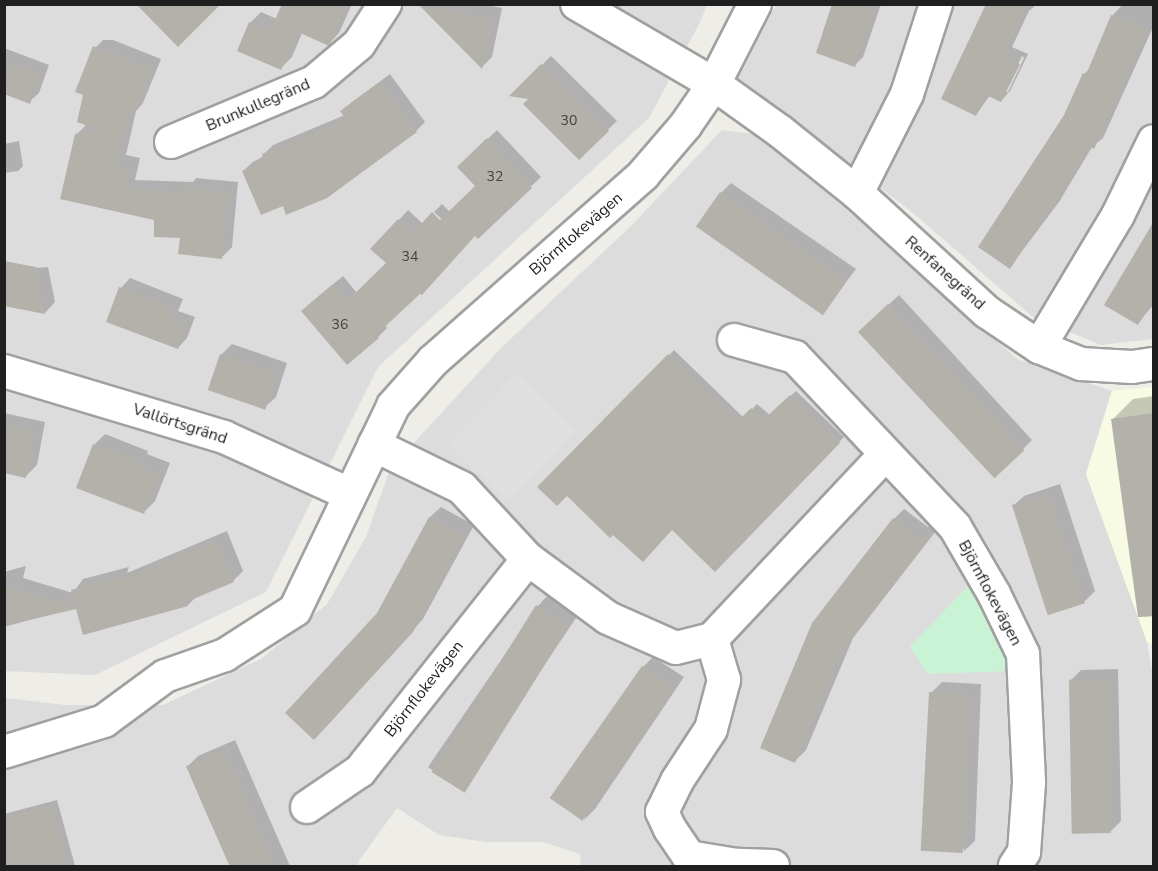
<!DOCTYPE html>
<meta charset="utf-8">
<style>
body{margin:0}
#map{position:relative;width:1158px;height:871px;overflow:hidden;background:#efede7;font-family:"Nunito Sans",sans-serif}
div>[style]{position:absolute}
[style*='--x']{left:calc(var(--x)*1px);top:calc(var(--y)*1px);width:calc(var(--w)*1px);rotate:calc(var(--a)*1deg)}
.residential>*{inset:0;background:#dddcdc}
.education>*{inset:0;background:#f7fbe3}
.park>*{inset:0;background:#c9f3d4}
.parking>*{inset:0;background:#dfdfdf;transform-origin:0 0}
.shadow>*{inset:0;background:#0003}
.building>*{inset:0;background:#b4b0aa;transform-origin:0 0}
.roads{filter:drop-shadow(2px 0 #a0a0a0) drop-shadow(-2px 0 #a0a0a0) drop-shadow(0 2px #a0a0a0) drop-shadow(0 -2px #a0a0a0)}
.minor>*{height:32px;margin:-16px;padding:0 16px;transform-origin:16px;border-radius:16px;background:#fff}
span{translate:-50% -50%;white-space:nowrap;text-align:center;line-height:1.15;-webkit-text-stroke:4.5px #fff;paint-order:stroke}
.number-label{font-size:14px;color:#444342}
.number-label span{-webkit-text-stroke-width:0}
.street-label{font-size:16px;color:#1f1f1f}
.frame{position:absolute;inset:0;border:6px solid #1f1f1f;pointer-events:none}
</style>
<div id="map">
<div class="residential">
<i style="clip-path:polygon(5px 5px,707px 5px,699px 24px,649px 118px,378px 367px,266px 592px,95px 675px,5px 671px)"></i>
<i style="clip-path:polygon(776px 5px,1153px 5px,1153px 339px,1101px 345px,1033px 317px,913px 213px,738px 78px)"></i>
<i style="clip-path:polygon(722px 130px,755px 134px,870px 229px,1017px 359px,1112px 391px,1086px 474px,1147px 642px,1154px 683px,1153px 866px,581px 866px,580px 854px,543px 842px,486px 842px,439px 835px,397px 808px,359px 861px,357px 866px,5px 866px,5px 698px,66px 705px,163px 705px,261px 659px,327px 604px,366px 537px,390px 469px,500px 349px,630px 227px)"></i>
</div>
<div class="education">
<i style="clip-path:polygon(1153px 387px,1153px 645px,1147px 642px,1086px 474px,1112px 391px)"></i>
</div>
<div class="park">
<i style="clip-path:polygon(973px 581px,1014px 671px,927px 674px,910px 646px)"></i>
</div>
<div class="parking">
<i style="left:517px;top:373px;width:83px;height:99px;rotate:44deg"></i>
</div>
<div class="shadow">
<i style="clip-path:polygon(283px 4px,352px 4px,339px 33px,329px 44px,302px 33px,292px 57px,281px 68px,250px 23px,261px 12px,277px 19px)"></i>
<i style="clip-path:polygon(420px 4px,482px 4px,502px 8px,492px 57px,482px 67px)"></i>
<i style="clip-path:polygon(834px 4px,881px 4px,863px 57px,855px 65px)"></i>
<i style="clip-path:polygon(evenodd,988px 4px,1037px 4px,1029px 11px,1012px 47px,1028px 54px,1010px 91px,1001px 101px,990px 95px,976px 115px,988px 4px,1022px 56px,1024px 58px,1008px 92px,1005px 92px,1022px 56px)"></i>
<i style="clip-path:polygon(1123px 4px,1154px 4px,1154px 25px,1103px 138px,1092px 147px,1059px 202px,1010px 267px,1065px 115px,1084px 74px,1091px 67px,1112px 16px)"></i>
<i style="clip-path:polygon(103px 40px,113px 40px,161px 59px,143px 103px,136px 111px,126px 155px,140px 158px,135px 180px,193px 182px,196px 178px,238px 182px,232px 247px,222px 257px,181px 236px,156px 219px,62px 197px,76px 135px,86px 125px,93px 50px)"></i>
<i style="clip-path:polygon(4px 48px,49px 65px,39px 93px,29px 102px,4px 93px)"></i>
<i style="clip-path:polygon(551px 56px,617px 121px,579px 158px,531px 98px,512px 95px)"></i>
<i style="clip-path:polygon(390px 74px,425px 122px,416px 131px,284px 204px,243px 171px,253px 162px,264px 156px,264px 154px,273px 145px,345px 115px,342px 111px,352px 102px)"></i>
<i style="clip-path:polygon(497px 130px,541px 177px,478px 237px,476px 234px,385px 325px,387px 328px,378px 337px,312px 302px,343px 276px,357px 293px,388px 263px,373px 249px,408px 210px,423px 224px,445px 226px,447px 224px,434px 212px,442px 204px,450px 212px,477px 186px,459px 167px)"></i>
<i style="clip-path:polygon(19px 141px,23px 166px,18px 171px,4px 173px,4px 144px)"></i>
<i style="clip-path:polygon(731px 183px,856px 269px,823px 312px,721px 193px)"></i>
<i style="clip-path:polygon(1154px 224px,1154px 304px,1138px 323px)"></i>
<i style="clip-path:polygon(48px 267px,55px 302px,45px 313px,19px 269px)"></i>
<i style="clip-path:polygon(130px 278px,183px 299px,178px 311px,195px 317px,187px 338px,178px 348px,121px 288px)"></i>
<i style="clip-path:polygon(899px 295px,1032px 440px,1022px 450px,870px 322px)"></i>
<i style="clip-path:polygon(232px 344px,287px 363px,276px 397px,265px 407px,221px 355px)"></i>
<i style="clip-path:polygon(674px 350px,744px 418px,757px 404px,770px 415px,796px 391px,844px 437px,715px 570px,672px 528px,540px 487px)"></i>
<i style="clip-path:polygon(1154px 396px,1154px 616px,1139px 617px,1113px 419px,1133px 399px)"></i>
<i style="clip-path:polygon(4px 413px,45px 422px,37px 465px,26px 476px,4px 471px)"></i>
<i style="clip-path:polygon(105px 434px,148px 451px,147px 454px,170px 463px,155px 501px,144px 512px,94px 445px)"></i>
<i style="clip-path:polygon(1060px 484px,1095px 591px,1084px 602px,1013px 506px,1024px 496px)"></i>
<i style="clip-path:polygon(441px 507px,474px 525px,423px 619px,325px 728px,378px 613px,430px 517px)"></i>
<i style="clip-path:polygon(904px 509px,928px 527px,942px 523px,853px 638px,806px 750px,795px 761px,894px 519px)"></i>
<i style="clip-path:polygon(227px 531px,243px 571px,233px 581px,197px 596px,188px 605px,84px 633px,77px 607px,4px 627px,4px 572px,26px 566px,23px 578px,73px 593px,83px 579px,129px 567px,127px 573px)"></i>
<i style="clip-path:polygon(548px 595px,578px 615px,469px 777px,458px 788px,428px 767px,538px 606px)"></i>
<i style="clip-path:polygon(653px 657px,684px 677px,595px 809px,584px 820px,643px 667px)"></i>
<i style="clip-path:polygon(1118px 669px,1121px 821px,1110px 832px,1070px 681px,1081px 670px)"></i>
<i style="clip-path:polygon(942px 682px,981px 684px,975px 841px,964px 851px,931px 693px)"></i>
<i style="clip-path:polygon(235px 740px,290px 866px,231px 866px,188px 766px,198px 756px)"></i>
<i style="clip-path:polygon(57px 800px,75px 866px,4px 866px,4px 814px)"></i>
</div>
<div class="building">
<i style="clip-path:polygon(136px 4px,221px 4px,178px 47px)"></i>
<i style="clip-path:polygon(282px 4px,347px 4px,329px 46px,298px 32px,281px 70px,237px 51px,249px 22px,270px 31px)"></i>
<i style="clip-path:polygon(418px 4px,493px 19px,482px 69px)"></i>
<i style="clip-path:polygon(832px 4px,877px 4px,855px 67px,816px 53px)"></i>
<i style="clip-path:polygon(986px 4px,1028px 4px,1004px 56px,1020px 64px,1001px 102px,986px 95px,976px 116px,941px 99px)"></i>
<i style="clip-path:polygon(1111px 15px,1148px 30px,1094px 149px,1090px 147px,1050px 213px,1048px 211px,1010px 269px,978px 247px,1064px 115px,1083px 73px,1086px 75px)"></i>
<i style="clip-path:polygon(93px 46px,152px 69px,134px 115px,128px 113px,116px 165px,131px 168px,126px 189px,184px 192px,185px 188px,229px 192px,222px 259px,178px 254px,180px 238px,154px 237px,154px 220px,60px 199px,75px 134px,99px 130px,77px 122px,83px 95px,75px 92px)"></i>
<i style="clip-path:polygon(13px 64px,41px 74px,30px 104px,4px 94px,4px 87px)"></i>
<i style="clip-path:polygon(541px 64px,609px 131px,579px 160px,523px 104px,528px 99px,509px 96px)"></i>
<i style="clip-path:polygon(380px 82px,417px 132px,327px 198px,286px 215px,283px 206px,261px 215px,242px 171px,264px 160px,262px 154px,346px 119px,340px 111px)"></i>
<i style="clip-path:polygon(487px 138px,532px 188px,478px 239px,475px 236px,422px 295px,420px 294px,376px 335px,379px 338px,347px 365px,301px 311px,333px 284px,347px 301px,386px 263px,370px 249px,398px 219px,414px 232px,432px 212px,440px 220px,475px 186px,457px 167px)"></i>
<i style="left:720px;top:192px;width:155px;height:42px;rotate:35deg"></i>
<i style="clip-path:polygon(1154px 221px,1154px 298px,1138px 325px,1104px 305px)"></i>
<i style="clip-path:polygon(4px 261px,36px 267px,45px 314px,4px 306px)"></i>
<i style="clip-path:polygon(119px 287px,175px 309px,170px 321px,187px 327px,178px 349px,106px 322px)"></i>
<i style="left:888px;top:304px;width:200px;height:41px;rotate:47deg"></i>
<i style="left:220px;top:354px;width:61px;height:38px;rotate:19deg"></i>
<i style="clip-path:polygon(668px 354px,738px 421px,751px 408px,764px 419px,790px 395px,840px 443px,715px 572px,672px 530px,643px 562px,613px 535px,610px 538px,567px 496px,557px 506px,537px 487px)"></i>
<i style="clip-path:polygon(1154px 413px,1154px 616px,1138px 617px,1111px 419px)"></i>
<i style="clip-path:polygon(4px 425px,35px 432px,26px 478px,4px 473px)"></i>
<i style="clip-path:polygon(93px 444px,139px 461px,137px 465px,160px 474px,144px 514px,76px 488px)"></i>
<i style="left:1049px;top:493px;width:116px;height:39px;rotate:72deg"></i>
<i style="clip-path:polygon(429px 517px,465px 536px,413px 632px,314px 740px,285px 713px,377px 613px)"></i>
<i style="clip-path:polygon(893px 518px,917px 537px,935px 532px,842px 650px,795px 763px,760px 748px,812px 623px)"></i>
<i style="clip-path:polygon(216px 540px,234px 582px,186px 602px,188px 606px,83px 635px,76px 609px,4px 626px,4px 586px,75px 607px,71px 590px,120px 576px,118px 581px)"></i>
<i style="left:536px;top:605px;width:39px;height:197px;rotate:32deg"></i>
<i style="left:642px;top:666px;width:40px;height:161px;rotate:35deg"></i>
<i style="left:1108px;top:679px;width:154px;height:39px;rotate:89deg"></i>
<i style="left:929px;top:692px;width:42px;height:159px;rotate:3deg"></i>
<i style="clip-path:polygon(224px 749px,239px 784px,275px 867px,230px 867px,201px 801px,186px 766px)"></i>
<i style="clip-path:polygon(52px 804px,69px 867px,4px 867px,4px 817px)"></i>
</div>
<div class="roads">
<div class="minor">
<i style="--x:577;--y:4;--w:159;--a:30.3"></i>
<i style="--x:714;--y:84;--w:82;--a:35.6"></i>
<i style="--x:781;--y:132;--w:97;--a:38.8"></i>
<i style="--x:857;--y:193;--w:176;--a:42.5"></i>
<i style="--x:987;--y:312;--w:63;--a:33.9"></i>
<i style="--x:1039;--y:347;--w:45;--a:22"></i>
<i style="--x:1081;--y:364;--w:51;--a:3.4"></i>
<i style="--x:1132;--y:367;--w:22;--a:-8"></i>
<i style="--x:171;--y:142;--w:155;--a:-22.8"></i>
<i style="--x:314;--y:82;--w:59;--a:-40.2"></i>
<i style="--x:359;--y:44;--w:48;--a:-57"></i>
<i style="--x:857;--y:193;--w:111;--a:-63.2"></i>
<i style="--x:907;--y:94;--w:95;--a:-72.1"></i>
<i style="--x:734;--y:340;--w:63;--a:15.6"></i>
<i style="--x:795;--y:357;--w:233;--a:46.7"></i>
<i style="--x:955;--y:527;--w:78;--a:59.8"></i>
<i style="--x:994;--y:594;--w:67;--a:64.2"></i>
<i style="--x:1023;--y:654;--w:129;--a:87.3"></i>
<i style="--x:1029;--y:783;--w:69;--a:94.1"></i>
<i style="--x:1024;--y:852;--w:17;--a:123"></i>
<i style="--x:1039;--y:347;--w:154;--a:-59.1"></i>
<i style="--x:1118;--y:215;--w:82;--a:-64.1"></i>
<i style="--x:4;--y:371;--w:230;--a:16.7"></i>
<i style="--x:224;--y:437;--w:137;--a:24.5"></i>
<i style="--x:374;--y:445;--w:98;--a:26"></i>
<i style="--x:462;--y:488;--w:97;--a:47.1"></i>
<i style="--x:528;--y:559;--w:99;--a:36.4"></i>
<i style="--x:608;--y:618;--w:74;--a:23.8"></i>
<i style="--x:676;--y:648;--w:37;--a:-14"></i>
<i style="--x:4;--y:752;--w:105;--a:-17.2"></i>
<i style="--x:104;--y:721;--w:76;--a:-36.4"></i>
<i style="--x:165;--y:676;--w:64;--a:-19.3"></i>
<i style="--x:225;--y:655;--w:83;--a:-32.7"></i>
<i style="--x:295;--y:610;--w:226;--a:-64.3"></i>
<i style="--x:393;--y:406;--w:60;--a:-48.4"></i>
<i style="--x:433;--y:361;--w:281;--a:-41.5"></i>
<i style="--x:643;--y:175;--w:65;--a:-49.4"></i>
<i style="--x:685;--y:126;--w:51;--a:-55.4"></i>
<i style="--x:714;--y:84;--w:90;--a:-62.9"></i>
<i style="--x:307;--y:807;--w:64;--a:-34.2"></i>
<i style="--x:360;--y:771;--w:270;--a:-51.6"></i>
<i style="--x:773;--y:866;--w:36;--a:-178"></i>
<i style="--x:737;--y:865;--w:49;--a:-170.5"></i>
<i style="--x:689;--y:857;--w:34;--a:-124"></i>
<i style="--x:670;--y:829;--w:19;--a:-115"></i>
<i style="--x:662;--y:812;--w:34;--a:-64"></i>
<i style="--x:677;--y:781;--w:62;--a:-56.8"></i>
<i style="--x:711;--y:729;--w:51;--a:-75.1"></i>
<i style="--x:724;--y:680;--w:43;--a:-106.3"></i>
<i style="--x:712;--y:639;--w:253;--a:-46.8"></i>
</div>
</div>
<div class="number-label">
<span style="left:569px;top:121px">30</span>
<span style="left:495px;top:177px">32</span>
<span style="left:410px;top:257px">34</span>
<span style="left:340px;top:325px">36</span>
</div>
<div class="street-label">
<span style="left:258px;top:105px;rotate:-23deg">Brunkullegränd</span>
<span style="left:576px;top:234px;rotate:-41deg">Björnflokevägen</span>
<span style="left:945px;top:273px;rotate:42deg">Renfanegränd</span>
<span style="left:180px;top:424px;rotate:18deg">Vallörtsgränd</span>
<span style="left:990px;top:593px;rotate:62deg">Björnflokevägen</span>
<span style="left:424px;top:689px;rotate:-52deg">Björnflokevägen</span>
</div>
<div class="frame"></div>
</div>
